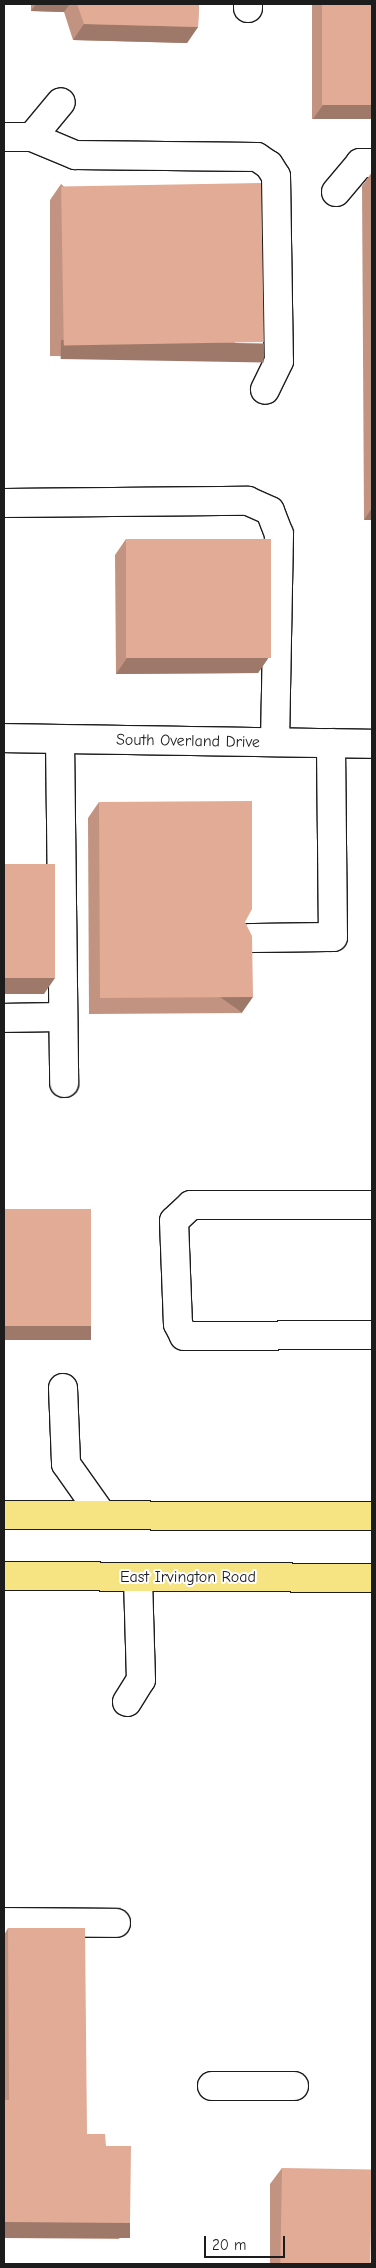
<!DOCTYPE html>
<style>
body{margin:0}
#map{position:relative;width:376px;height:2268px;overflow:hidden;background:#fff;font-family:"Comic Neue",sans-serif}
div>[style]{position:absolute}
[style*='--x']{left:calc(var(--x)*1px);top:calc(var(--y)*1px);width:calc(var(--w)*1px);rotate:calc(var(--a)*1deg)}
.roads{filter:drop-shadow(1px 0 #1c1c1c) drop-shadow(-1px 0 #1c1c1c) drop-shadow(0 1px #1c1c1c) drop-shadow(0 -1px #1c1c1c)}
.minor>*{height:28px;margin:-14px;padding:0 14px;transform-origin:14px;border-radius:14px;background:#fff}
.major>*{height:28px;margin:-14px;padding:0 14px;transform-origin:14px;border-radius:14px;background:#f6e381}
.wall>*{inset:0;background:#c29381;transform-origin:0 0}
.shaded-wall>*{inset:0;background:#9e7869;transform-origin:0 0}
.building>*{inset:0;background:#e1ab96;transform-origin:0 0}
span{translate:-50% -50%;white-space:nowrap;text-align:center;line-height:1.15;-webkit-text-stroke:4px #fff;paint-order:stroke}
.street-label{font-size:16px;color:#1c1c1c}
.frame{position:absolute;inset:0;border:5px solid #1c1c1c;pointer-events:none}
.scale{position:absolute;left:204px;top:2236px;width:81px;height:22px;box-sizing:border-box;border:2px solid #1c1c1c;border-top:0;padding-left:6px;font-size:15px;line-height:18px;white-space:nowrap;color:#1c1c1c;-webkit-text-stroke:4px #fff;paint-order:stroke}
</style>
<div id="map">
<div class="roads">
<div class="minor">
<i style="--x:248;--y:8;--w:4;--a:-90"></i>
<i style="--x:4;--y:137;--w:28;--a:0"></i>
<i style="--x:32;--y:137;--w:47;--a:22.7"></i>
<i style="--x:75;--y:155;--w:182;--a:0.6"></i>
<i style="--x:257;--y:157;--w:14;--a:34"></i>
<i style="--x:269;--y:165;--w:13;--a:58"></i>
<i style="--x:276;--y:176;--w:185;--a:89.1"></i>
<i style="--x:279;--y:361;--w:32;--a:116"></i>
<i style="--x:32;--y:137;--w:45;--a:-50.4"></i>
<i style="--x:336;--y:192;--w:38;--a:-50"></i>
<i style="--x:360;--y:163;--w:12;--a:0"></i>
<i style="--x:4;--y:503;--w:244;--a:-0.5"></i>
<i style="--x:248;--y:501;--w:24;--a:24"></i>
<i style="--x:270;--y:511;--w:25;--a:69"></i>
<i style="--x:279;--y:534;--w:208;--a:91.1"></i>
<i style="--x:4;--y:738;--w:368;--a:0.9"></i>
<i style="--x:60;--y:739;--w:344;--a:89.3"></i>
<i style="--x:249;--y:938;--w:84;--a:-0.7"></i>
<i style="--x:333;--y:937;--w:194;--a:-90.6"></i>
<i style="--x:4;--y:1018;--w:59;--a:-1"></i>
<i style="--x:372;--y:1205;--w:181;--a:180"></i>
<i style="--x:191;--y:1205;--w:23;--a:137"></i>
<i style="--x:174;--y:1221;--w:103;--a:87.8"></i>
<i style="--x:178;--y:1324;--w:13;--a:63"></i>
<i style="--x:184;--y:1336;--w:188;--a:-0.3"></i>
<i style="--x:63;--y:1388;--w:76;--a:87.7"></i>
<i style="--x:66;--y:1464;--w:62;--a:54.8"></i>
<i style="--x:127;--y:1702;--w:26;--a:-58"></i>
<i style="--x:141;--y:1680;--w:103;--a:-91.7"></i>
<i style="--x:4;--y:1922;--w:112;--a:0.5"></i>
<i style="--x:212;--y:2086;--w:82;--a:0"></i>
</div>
<div class="major">
<i style="--x:4;--y:1515;--w:368;--a:0.2"></i>
<i style="--x:4;--y:1576;--w:368;--a:0.3"></i>
</div>
</div>
<div class="wall">
<i style="clip-path:polygon(31px 4px,199px 4px,198px 27px,187px 43px,73px 40px,64px 12px,31px 11px)"></i>
<i style="left:312px;top:4px;width:60px;height:115px"></i>
<i style="clip-path:polygon(372px 172px,372px 520px,364px 520px,362px 186px)"></i>
<i style="clip-path:polygon(61px 184px,252px 358px,50px 356px,50px 200px)"></i>
<i style="clip-path:polygon(126px 539px,269px 657px,258px 673px,116px 674px,115px 555px)"></i>
<i style="clip-path:polygon(99px 802px,245px 922px,242px 1013px,89px 1014px,88px 818px)"></i>
<i style="clip-path:polygon(8px 1928px,87px 2134px,106px 2146px,130px 2223px,119px 2239px,4px 2238px,4px 1935px)"></i>
<i style="clip-path:polygon(282px 2168px,372px 2264px,270px 2264px,270px 2184px)"></i>
</div>
<div class="shaded-wall">
<i style="clip-path:polygon(36px 4px,70px 4px,64px 12px,31px 11px)"></i>
<i style="clip-path:polygon(84px 24px,198px 27px,187px 43px,73px 40px)"></i>
<i style="clip-path:polygon(323px 105px,372px 105px,372px 119px,313px 119px)"></i>
<i style="left:61px;top:340px;width:203px;height:19px;rotate:1deg"></i>
<i style="clip-path:polygon(372px 508px,372px 520px,364px 520px)"></i>
<i style="clip-path:polygon(269px 657px,258px 673px,116px 674px,127px 658px)"></i>
<i style="clip-path:polygon(4px 978px,55px 978px,44px 994px,4px 994px)"></i>
<i style="left:253px;top:997px;width:19px;height:153px;rotate:125deg"></i>
<i style="left:4px;top:1326px;width:87px;height:14px"></i>
<i style="left:4px;top:2222px;width:126px;height:16px"></i>
</div>
<div class="building">
<i style="clip-path:polygon(77px 4px,199px 4px,198px 27px,84px 24px)"></i>
<i style="left:322px;top:4px;width:50px;height:101px"></i>
<i style="left:261px;top:183px;width:159px;height:200px;rotate:89deg"></i>
<i style="left:126px;top:539px;width:145px;height:119px"></i>
<i style="clip-path:polygon(252px 801px,252px 909px,245px 922px,252px 936px,253px 997px,100px 998px,99px 802px)"></i>
<i style="left:4px;top:864px;width:51px;height:114px"></i>
<i style="left:4px;top:1209px;width:87px;height:117px"></i>
<i style="clip-path:polygon(8px 1928px,85px 1928px,87px 2134px,105px 2134px,106px 2146px,131px 2146px,130px 2223px,4px 2222px,4px 2100px,9px 2100px)"></i>
<i style="left:282px;top:2168px;width:90px;height:96px;rotate:1deg"></i>
</div>
<div class="street-label">
<span style="left:188px;top:741px;rotate:1deg">South Overland Drive</span>
<span style="left:188px;top:1577px">East Irvington Road</span>
</div>
<div class="frame"></div>
<div class="scale">20 m</div>
</div>
